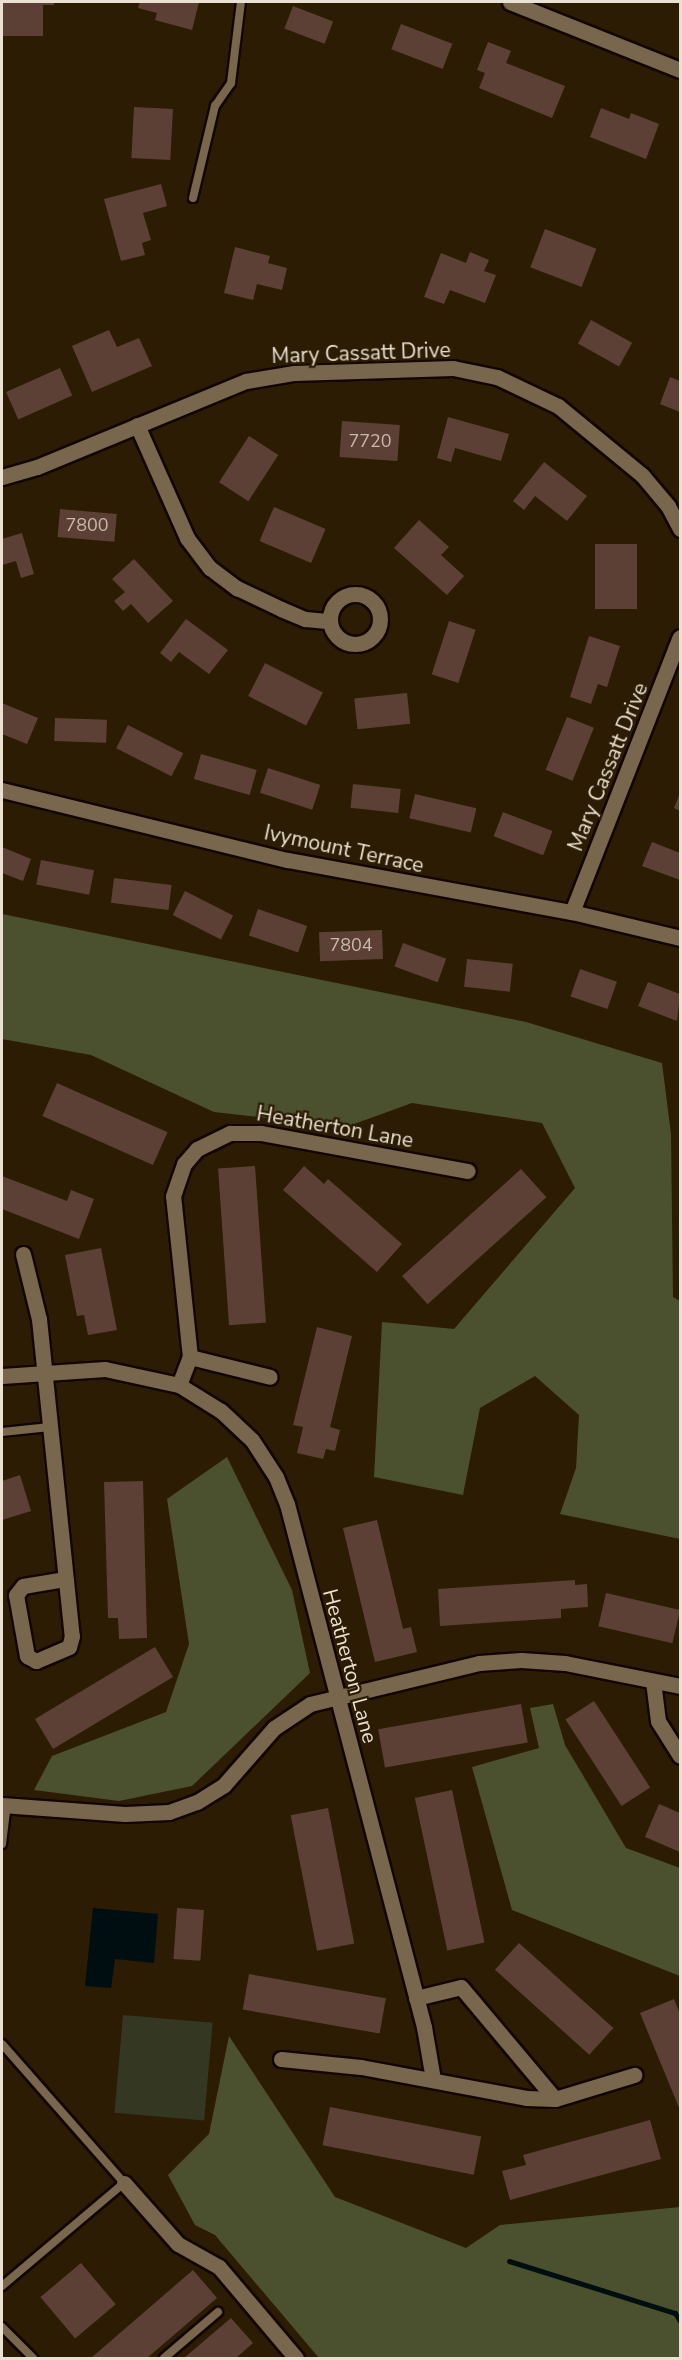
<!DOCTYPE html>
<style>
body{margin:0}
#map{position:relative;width:682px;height:2360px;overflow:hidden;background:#2b1c03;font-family:"Nunito Sans",sans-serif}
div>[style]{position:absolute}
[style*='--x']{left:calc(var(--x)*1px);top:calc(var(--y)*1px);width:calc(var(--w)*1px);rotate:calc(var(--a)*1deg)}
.green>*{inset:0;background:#343822;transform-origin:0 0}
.forest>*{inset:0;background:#4b512e}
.water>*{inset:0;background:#000e12}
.stream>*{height:5px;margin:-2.5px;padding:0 2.5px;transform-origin:2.5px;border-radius:2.5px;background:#000e12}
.building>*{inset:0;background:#5d4035;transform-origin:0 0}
.roads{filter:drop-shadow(2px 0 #130600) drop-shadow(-2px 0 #130600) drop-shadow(0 2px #130600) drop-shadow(0 -2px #130600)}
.service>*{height:8px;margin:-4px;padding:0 4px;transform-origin:4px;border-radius:4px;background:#78674c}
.minor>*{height:15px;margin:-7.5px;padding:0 7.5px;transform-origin:7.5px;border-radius:7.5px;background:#78674c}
.minor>.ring{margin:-7.5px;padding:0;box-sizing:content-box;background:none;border:15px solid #78674c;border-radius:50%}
span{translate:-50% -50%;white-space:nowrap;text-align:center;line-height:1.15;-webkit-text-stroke:4.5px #2b1c03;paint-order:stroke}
.number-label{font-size:18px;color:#c8b9ab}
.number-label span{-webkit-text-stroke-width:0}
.street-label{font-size:21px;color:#ebe1d2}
.frame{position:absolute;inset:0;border:3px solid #ebe1d2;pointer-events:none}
</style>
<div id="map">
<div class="green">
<i style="left:123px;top:2015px;width:90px;height:98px;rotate:5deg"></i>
</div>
<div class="forest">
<i style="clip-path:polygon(2px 914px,526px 1022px,662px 1063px,671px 1134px,673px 1297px,680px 1301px,680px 1539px,560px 1514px,576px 1468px,579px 1415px,535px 1376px,480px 1408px,463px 1495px,374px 1477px,382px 1322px,454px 1329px,575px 1188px,542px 1123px,412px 1103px,346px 1127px,214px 1112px,91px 1055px,2px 1039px)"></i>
<i style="clip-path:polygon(227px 1457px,292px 1590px,310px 1673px,192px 1786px,119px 1801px,34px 1790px,52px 1756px,166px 1712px,189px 1644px,167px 1499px)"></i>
<i style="clip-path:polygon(553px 1704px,565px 1745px,626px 1848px,680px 1868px,680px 1976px,512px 1910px,472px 1767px,539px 1748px,530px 1708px)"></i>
<i style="clip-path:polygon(229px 2036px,335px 2197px,466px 2248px,500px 2225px,680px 2207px,680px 2358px,319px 2358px,215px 2235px,195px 2225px,168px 2175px,209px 2134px)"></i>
</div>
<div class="water">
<i style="clip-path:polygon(93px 1908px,158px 1914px,154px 1963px,115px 1959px,111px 1988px,85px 1986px)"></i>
</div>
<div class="stream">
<i style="--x:509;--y:2261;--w:174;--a:17.4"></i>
<i style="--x:675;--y:2313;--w:9;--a:58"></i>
</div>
<div class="building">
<i style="clip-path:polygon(2px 2px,54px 2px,54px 5px,43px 5px,43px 36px,2px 36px)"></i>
<i style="clip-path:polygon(140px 2px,199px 2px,192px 30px,155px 20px,157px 13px,138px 8px)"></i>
<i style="left:293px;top:6px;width:43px;height:24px;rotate:21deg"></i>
<i style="left:401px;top:24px;width:55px;height:27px;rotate:21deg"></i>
<i style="clip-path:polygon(488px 42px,511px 51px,506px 63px,565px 86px,552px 118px,479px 88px,485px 73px,477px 70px)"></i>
<i style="left:134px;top:107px;width:39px;height:51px;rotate:3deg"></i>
<i style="clip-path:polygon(601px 108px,629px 119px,631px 113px,659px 124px,646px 159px,590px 137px)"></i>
<i style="clip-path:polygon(161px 184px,167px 206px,143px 213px,151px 240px,142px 243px,145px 255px,121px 261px,104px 199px)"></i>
<i style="left:545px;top:229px;width:55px;height:41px;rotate:21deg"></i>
<i style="clip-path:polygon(235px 247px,270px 256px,268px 263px,287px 268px,282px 290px,257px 284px,253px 300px,224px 293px)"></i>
<i style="clip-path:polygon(470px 252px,489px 260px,484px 271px,496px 275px,485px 303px,450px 290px,444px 304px,424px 297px,441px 253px,466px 263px)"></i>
<i style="left:591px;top:320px;width:47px;height:27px;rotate:29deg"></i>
<i style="clip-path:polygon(109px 330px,117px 347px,139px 338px,152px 366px,92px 392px,72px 346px)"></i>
<i style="left:60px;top:368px;width:30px;height:59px;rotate:66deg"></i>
<i style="clip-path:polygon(670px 377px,680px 381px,680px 412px,660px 404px)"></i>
<i style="clip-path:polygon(448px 417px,509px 434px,501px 461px,455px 448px,451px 462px,437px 458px)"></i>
<i style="left:342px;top:421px;width:58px;height:36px;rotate:4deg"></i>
<i style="left:249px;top:436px;width:35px;height:55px;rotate:33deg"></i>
<i style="clip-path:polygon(544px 462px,587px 496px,567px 521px,535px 496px,524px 510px,513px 501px)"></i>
<i style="left:274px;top:507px;width:56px;height:37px;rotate:23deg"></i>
<i style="left:60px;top:509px;width:57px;height:28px;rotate:5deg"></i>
<i style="clip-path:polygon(419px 520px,449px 547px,441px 555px,464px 576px,447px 595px,394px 548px)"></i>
<i style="clip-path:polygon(22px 533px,34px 574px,21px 578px,16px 561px,2px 565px,2px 539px)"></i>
<i style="left:595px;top:544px;width:42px;height:65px"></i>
<i style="clip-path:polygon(134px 559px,173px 601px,148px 623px,131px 604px,123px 611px,114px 601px,125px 592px,112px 579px)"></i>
<i style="clip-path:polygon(186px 619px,228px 650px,209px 674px,179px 652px,171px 662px,160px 653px)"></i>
<i style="left:449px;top:621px;width:28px;height:56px;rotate:18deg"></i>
<i style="clip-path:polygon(589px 636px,620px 646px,607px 687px,598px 684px,591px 704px,570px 697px)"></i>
<i style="left:265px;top:663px;width:65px;height:37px;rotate:27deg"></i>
<i style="left:407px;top:693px;width:31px;height:53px;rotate:84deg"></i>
<i style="clip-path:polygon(2px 703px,38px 718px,27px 744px,2px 734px)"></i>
<i style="left:567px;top:717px;width:29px;height:57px;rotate:22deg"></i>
<i style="left:55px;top:718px;width:52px;height:23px;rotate:2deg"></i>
<i style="left:128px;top:725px;width:62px;height:26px;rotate:27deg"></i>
<i style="left:201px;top:754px;width:58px;height:26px;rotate:16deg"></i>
<i style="left:268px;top:768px;width:55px;height:26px;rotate:18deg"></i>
<i style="left:353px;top:784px;width:48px;height:24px;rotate:6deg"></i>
<i style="clip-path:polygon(680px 793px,680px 811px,674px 808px)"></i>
<i style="left:415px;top:794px;width:63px;height:25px;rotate:13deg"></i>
<i style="left:503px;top:812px;width:53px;height:26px;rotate:21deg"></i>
<i style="clip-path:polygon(652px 842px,680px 853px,680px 880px,642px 866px)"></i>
<i style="clip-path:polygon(2px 847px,31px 859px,23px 881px,2px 873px)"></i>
<i style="left:41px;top:860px;width:54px;height:25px;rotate:11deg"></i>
<i style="left:114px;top:878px;width:58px;height:25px;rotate:7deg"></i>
<i style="left:185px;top:891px;width:54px;height:27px;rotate:27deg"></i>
<i style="left:258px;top:909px;width:52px;height:28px;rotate:19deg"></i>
<i style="left:382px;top:930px;width:29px;height:63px;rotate:88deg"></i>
<i style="left:403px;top:943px;width:46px;height:25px;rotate:20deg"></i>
<i style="left:467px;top:959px;width:46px;height:28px;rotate:6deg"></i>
<i style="left:580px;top:969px;width:39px;height:29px;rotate:19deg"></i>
<i style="clip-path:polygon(648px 982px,680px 994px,677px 1021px,638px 1006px)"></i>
<i style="left:57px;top:1083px;width:121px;height:36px;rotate:24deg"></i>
<i style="left:255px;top:1166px;width:157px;height:37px;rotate:86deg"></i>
<i style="clip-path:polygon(304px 1166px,324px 1184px,328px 1179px,402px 1244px,377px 1272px,283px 1190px)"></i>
<i style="left:521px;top:1169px;width:38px;height:160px;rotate:48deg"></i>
<i style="clip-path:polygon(2px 1176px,67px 1201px,71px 1190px,94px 1199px,79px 1239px,2px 1209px)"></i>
<i style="clip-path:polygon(101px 1248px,117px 1330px,88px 1335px,84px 1315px,77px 1316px,65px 1255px)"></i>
<i style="clip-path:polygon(317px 1327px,352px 1336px,330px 1427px,340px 1430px,335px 1451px,326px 1449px,323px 1459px,297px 1453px,303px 1427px,293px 1425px)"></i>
<i style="clip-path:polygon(20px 1475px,31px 1511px,2px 1520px,2px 1481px)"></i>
<i style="clip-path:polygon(143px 1481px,147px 1638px,119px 1639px,118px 1618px,108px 1618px,104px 1482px)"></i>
<i style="clip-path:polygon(377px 1520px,403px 1629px,411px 1627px,417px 1652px,375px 1662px,343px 1528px)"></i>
<i style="clip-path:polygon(575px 1580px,575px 1585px,587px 1584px,588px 1607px,561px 1609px,561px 1618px,440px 1626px,438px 1589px)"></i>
<i style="left:606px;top:1593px;width:76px;height:34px;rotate:13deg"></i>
<i style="left:155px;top:1647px;width:35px;height:140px;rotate:59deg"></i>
<i style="left:594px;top:1701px;width:103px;height:34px;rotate:57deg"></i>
<i style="left:521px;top:1704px;width:39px;height:145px;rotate:80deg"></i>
<i style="left:452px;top:1790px;width:156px;height:38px;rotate:78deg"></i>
<i style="clip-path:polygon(659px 1804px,680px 1813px,680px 1852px,645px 1837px)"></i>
<i style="left:328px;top:1808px;width:138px;height:38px;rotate:79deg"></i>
<i style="left:177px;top:1908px;width:27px;height:51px;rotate:4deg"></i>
<i style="left:519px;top:1943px;width:127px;height:36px;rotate:42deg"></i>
<i style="left:249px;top:1974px;width:139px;height:36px;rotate:10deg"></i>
<i style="clip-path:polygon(674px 1999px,680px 2014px,680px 2110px,640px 2013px)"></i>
<i style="left:330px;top:2107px;width:154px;height:39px;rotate:11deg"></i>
<i style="clip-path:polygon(650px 2120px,661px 2159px,510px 2200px,502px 2171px,526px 2165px,523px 2155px)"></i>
<i style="left:81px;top:2263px;width:54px;height:53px;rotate:50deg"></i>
<i style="clip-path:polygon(193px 2270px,217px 2298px,147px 2358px,91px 2358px)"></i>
<i style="clip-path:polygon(231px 2318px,253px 2343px,236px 2358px,184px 2358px)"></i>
</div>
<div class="roads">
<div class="service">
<i style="--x:193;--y:198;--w:95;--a:-76.6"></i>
<i style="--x:215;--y:106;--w:28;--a:-55"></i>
<i style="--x:231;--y:83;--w:82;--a:-83"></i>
<i style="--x:2;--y:1432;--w:48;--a:-5.9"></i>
<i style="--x:2;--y:1844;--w:39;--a:-83"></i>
<i style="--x:2;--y:2044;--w:185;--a:48.7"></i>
<i style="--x:124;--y:2183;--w:160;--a:139.8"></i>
<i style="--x:2;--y:2327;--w:44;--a:45"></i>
<i style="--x:164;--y:2358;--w:71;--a:-40.4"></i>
</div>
<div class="minor">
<i style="--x:510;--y:2;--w:183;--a:21.8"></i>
<i style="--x:137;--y:425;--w:124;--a:66.1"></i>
<i style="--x:187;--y:538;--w:38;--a:53"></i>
<i style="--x:210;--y:568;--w:34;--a:37"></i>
<i style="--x:237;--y:588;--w:49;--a:25.5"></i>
<i style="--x:281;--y:609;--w:26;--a:23"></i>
<i style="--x:305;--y:619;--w:25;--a:5"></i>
<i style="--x:2;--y:477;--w:36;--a:-16"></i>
<i style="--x:37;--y:467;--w:226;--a:-22.4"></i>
<i style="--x:246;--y:381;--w:49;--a:-9.5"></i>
<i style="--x:294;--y:373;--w:159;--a:-1.8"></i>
<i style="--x:453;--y:368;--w:45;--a:11.6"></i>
<i style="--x:497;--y:377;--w:68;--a:25.4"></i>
<i style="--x:558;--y:406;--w:109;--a:39.4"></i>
<i style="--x:642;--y:475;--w:40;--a:50"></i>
<i style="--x:668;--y:506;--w:26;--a:62"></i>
<i class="ring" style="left:330px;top:594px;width:35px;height:35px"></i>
<i style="--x:2;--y:790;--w:294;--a:13.8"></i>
<i style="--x:288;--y:860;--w:289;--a:10.4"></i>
<i style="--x:572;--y:912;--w:111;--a:13.5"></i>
<i style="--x:572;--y:912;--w:295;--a:-68.6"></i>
<i style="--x:23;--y:1254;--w:67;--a:76.2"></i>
<i style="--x:39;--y:1319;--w:319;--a:84.1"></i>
<i style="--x:72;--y:1636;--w:11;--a:105"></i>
<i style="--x:69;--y:1647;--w:36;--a:157"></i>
<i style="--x:36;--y:1661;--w:10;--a:-151"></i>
<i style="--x:27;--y:1656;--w:62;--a:-100.2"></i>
<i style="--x:16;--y:1595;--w:11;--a:-52"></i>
<i style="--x:23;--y:1586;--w:43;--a:-9.5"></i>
<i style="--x:190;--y:1357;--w:82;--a:14"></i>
<i style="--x:2;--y:1376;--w:103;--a:-3.9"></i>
<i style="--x:105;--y:1369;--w:76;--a:12.2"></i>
<i style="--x:179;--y:1385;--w:49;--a:31.8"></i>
<i style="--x:221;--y:1411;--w:42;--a:43.1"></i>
<i style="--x:252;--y:1440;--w:44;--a:57"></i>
<i style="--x:276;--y:1477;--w:29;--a:68"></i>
<i style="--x:287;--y:1504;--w:541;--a:75.32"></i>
<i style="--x:424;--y:2027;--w:53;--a:80.2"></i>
<i style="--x:179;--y:1385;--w:30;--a:-69"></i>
<i style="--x:190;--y:1357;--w:162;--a:-96"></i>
<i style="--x:173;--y:1196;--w:34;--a:-71"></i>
<i style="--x:184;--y:1164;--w:20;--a:-49"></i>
<i style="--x:197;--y:1149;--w:37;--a:-26"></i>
<i style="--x:230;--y:1133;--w:31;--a:0"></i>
<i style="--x:261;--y:1133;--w:210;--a:10.4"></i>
<i style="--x:653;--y:1681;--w:40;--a:82.9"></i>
<i style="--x:658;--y:1721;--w:41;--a:57.8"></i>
<i style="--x:2;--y:1805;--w:123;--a:4.2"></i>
<i style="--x:125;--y:1814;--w:44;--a:-2.6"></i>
<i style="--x:169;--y:1812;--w:30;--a:-20"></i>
<i style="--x:197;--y:1802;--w:32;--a:-32"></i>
<i style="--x:224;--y:1785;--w:76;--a:-48.7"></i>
<i style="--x:274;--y:1728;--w:43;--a:-33.7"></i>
<i style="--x:310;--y:1704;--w:174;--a:-13.6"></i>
<i style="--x:479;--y:1663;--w:42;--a:-4.1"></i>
<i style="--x:521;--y:1660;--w:44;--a:3.9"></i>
<i style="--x:565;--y:1663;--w:117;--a:11.3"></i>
<i style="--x:416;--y:1998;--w:46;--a:-13.7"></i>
<i style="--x:461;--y:1987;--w:146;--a:50"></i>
<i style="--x:281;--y:2059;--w:80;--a:5.7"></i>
<i style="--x:361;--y:2067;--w:168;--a:10.6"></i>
<i style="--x:526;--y:2098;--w:29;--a:2"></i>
<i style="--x:555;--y:2099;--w:83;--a:-16.9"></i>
<i style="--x:124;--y:2183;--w:81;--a:48.5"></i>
<i style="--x:178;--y:2244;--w:47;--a:29.3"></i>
<i style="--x:219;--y:2267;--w:119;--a:49.8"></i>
</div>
</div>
<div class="number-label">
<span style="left:370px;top:441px">7720</span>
<span style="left:87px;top:525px">7800</span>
<span style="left:351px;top:945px">7804</span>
</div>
<div class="street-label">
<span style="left:361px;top:353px;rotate:-2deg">Mary Cassatt Drive</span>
<span style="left:608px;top:767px;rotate:-68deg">Mary Cassatt Drive</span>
<span style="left:344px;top:849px;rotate:12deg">Ivymount Terrace</span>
<span style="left:335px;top:1127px;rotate:10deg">Heatherton Lane</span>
<span style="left:350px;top:1666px;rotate:75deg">Heatherton Lane</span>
</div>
<div class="frame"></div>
</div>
